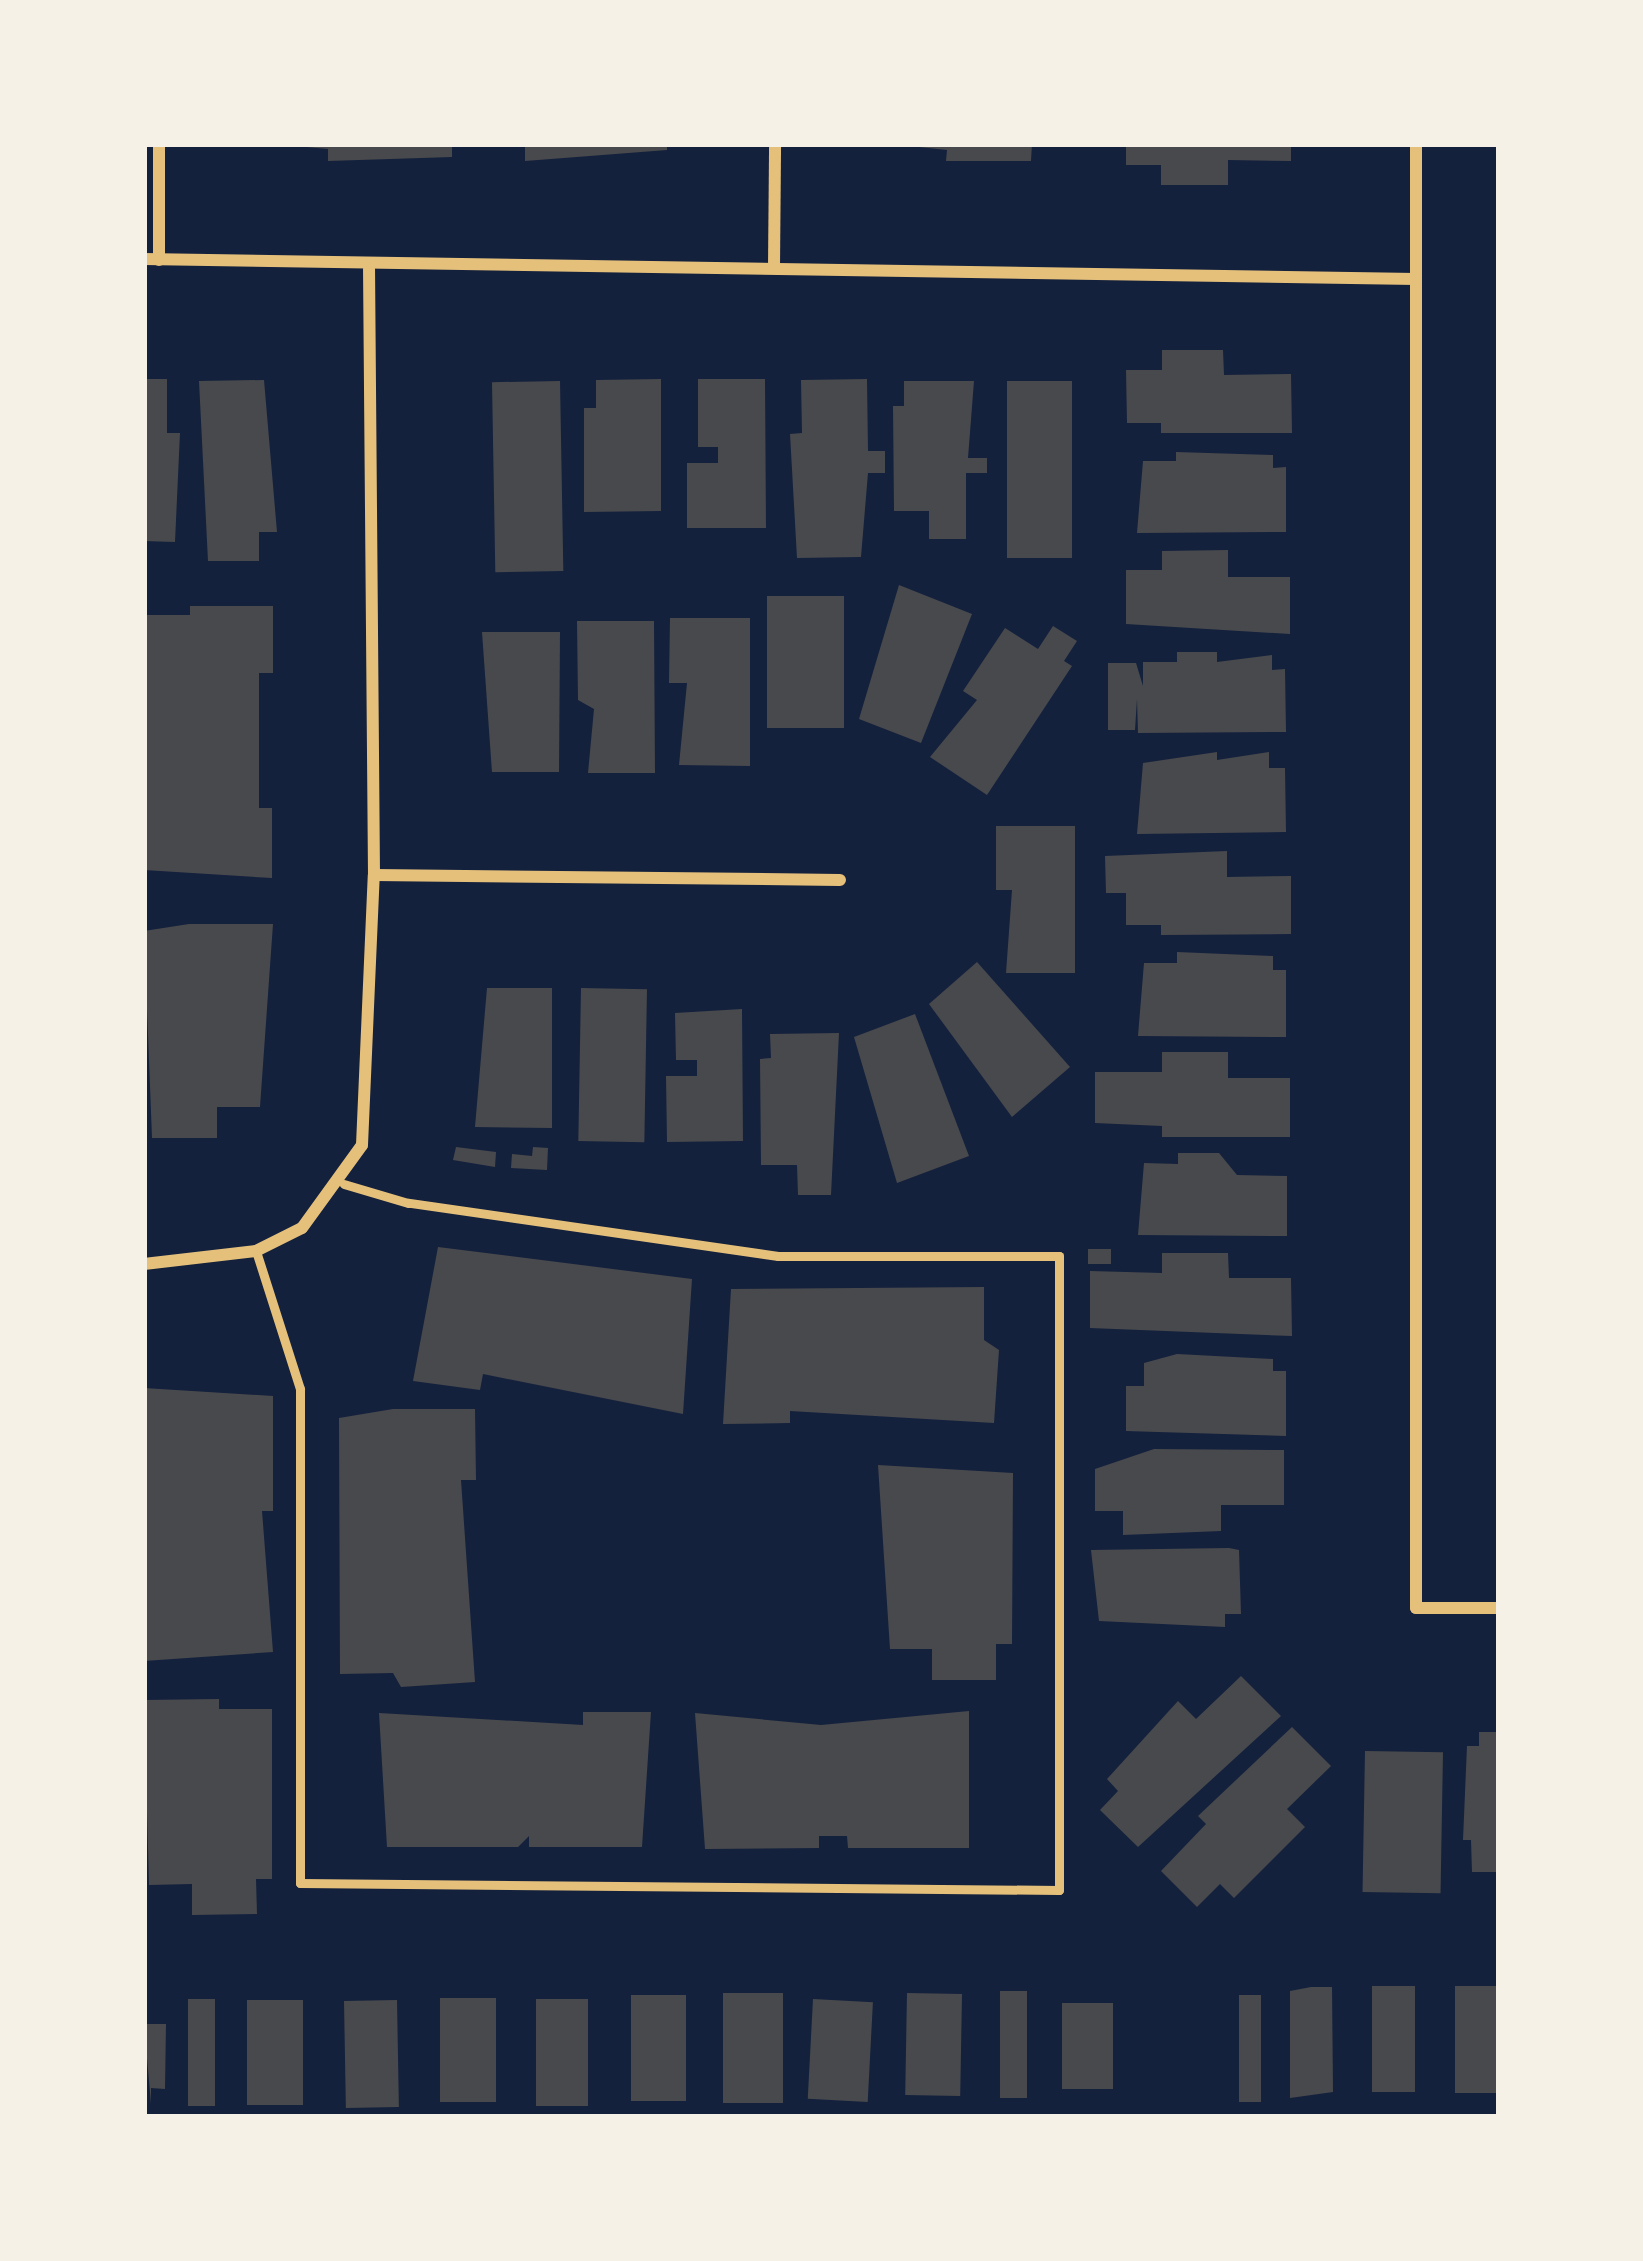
<!DOCTYPE html>
<style>
body{margin:0}
#map{position:relative;width:1643px;height:2261px;overflow:hidden;background:#14213d;font-family:"Noto Sans",sans-serif}
div>[style]{position:absolute}
[style*='--x']{left:calc(var(--x)*1px);top:calc(var(--y)*1px);width:calc(var(--w)*1px);rotate:calc(var(--a)*1deg)}
.building>*{inset:0;background:#48494c;transform-origin:0 0}
.service>*{height:9px;margin:-4.5px;padding:0 4.5px;transform-origin:4.5px;border-radius:4.5px;background:#e5c07b}
.minor>*{height:12px;margin:-6px;padding:0 6px;transform-origin:6px;border-radius:6px;background:#e5c07b}
span{translate:-50% -50%;white-space:nowrap;text-align:center;line-height:1.15;-webkit-text-stroke:10px #f6f1e7;paint-order:stroke}
.frame{position:absolute;inset:0;border:147px solid #f6f1e7;pointer-events:none}
</style>
<div id="map">
<div class="building">
<i style="clip-path:polygon(274px 144px,452px 144px,452px 157px,328px 161px,328px 149px)"></i>
<i style="clip-path:polygon(525px 144px,667px 144px,667px 150px,525px 161px)"></i>
<i style="clip-path:polygon(891px 144px,1032px 144px,1031px 161px,946px 161px,947px 150px)"></i>
<i style="clip-path:polygon(1126px 144px,1291px 144px,1291px 161px,1228px 160px,1228px 185px,1161px 185px,1161px 165px,1126px 165px)"></i>
<i style="clip-path:polygon(1162px 350px,1223px 350px,1224px 375px,1291px 374px,1292px 433px,1161px 433px,1161px 423px,1127px 423px,1126px 370px,1162px 370px)"></i>
<i style="clip-path:polygon(144px 379px,167px 379px,167px 433px,180px 433px,175px 542px,144px 541px)"></i>
<i style="clip-path:polygon(661px 379px,661px 511px,584px 512px,584px 408px,596px 408px,596px 380px)"></i>
<i style="clip-path:polygon(698px 379px,765px 379px,766px 528px,687px 528px,687px 463px,718px 463px,718px 447px,698px 447px)"></i>
<i style="clip-path:polygon(867px 379px,868px 451px,885px 451px,885px 473px,868px 473px,861px 557px,797px 558px,790px 434px,802px 433px,801px 380px)"></i>
<i style="clip-path:polygon(264px 380px,277px 532px,259px 532px,259px 561px,208px 561px,199px 381px)"></i>
<i style="left:560px;top:381px;width:190px;height:68px;rotate:89deg"></i>
<i style="clip-path:polygon(904px 381px,974px 381px,968px 458px,987px 458px,987px 473px,966px 473px,966px 539px,929px 539px,929px 511px,894px 511px,893px 406px,904px 406px)"></i>
<i style="left:1007px;top:381px;width:65px;height:177px"></i>
<i style="clip-path:polygon(1176px 452px,1273px 455px,1273px 468px,1286px 467px,1286px 532px,1137px 533px,1143px 461px,1176px 461px)"></i>
<i style="clip-path:polygon(1228px 550px,1228px 577px,1290px 577px,1290px 634px,1126px 624px,1126px 570px,1162px 570px,1162px 551px)"></i>
<i style="clip-path:polygon(899px 585px,972px 614px,921px 743px,859px 719px)"></i>
<i style="left:767px;top:596px;width:77px;height:132px"></i>
<i style="clip-path:polygon(190px 606px,273px 606px,273px 673px,259px 673px,259px 808px,272px 808px,272px 878px,144px 870px,144px 615px,190px 615px)"></i>
<i style="clip-path:polygon(670px 618px,750px 618px,750px 766px,679px 765px,687px 683px,669px 683px)"></i>
<i style="clip-path:polygon(577px 621px,654px 621px,655px 773px,588px 773px,594px 709px,578px 700px)"></i>
<i style="clip-path:polygon(1053px 626px,1077px 641px,1064px 661px,1072px 666px,987px 795px,930px 757px,977px 700px,963px 691px,1005px 628px,1038px 649px)"></i>
<i style="clip-path:polygon(482px 632px,560px 632px,559px 772px,492px 772px)"></i>
<i style="clip-path:polygon(1177px 652px,1217px 652px,1217px 662px,1272px 655px,1272px 670px,1285px 669px,1286px 732px,1138px 733px,1137px 699px,1135px 730px,1108px 730px,1108px 663px,1136px 663px,1143px 686px,1143px 662px,1177px 662px)"></i>
<i style="clip-path:polygon(1217px 752px,1217px 760px,1269px 752px,1269px 768px,1285px 768px,1286px 832px,1137px 834px,1143px 763px)"></i>
<i style="clip-path:polygon(996px 826px,1075px 826px,1075px 973px,1006px 973px,1012px 890px,996px 890px)"></i>
<i style="clip-path:polygon(1227px 851px,1227px 877px,1291px 876px,1291px 934px,1161px 935px,1161px 925px,1126px 925px,1126px 893px,1106px 893px,1105px 856px)"></i>
<i style="clip-path:polygon(189px 924px,273px 924px,260px 1107px,217px 1107px,217px 1138px,152px 1138px,144px 931px)"></i>
<i style="clip-path:polygon(1177px 952px,1273px 956px,1273px 970px,1286px 970px,1286px 1037px,1138px 1036px,1144px 963px,1177px 963px)"></i>
<i style="clip-path:polygon(977px 962px,1070px 1067px,1012px 1117px,929px 1004px)"></i>
<i style="clip-path:polygon(487px 988px,552px 988px,552px 1128px,475px 1127px)"></i>
<i style="left:581px;top:988px;width:66px;height:153px;rotate:1deg"></i>
<i style="clip-path:polygon(742px 1009px,743px 1141px,667px 1142px,666px 1076px,697px 1076px,697px 1060px,676px 1060px,675px 1013px)"></i>
<i style="clip-path:polygon(915px 1014px,969px 1156px,897px 1183px,854px 1037px)"></i>
<i style="clip-path:polygon(839px 1033px,831px 1195px,798px 1195px,797px 1165px,761px 1165px,760px 1059px,771px 1058px,770px 1034px)"></i>
<i style="clip-path:polygon(1162px 1052px,1228px 1052px,1228px 1078px,1290px 1078px,1290px 1137px,1162px 1137px,1162px 1126px,1095px 1123px,1095px 1072px,1162px 1072px)"></i>
<i style="clip-path:polygon(456px 1147px,496px 1152px,495px 1167px,453px 1160px)"></i>
<i style="clip-path:polygon(533px 1147px,548px 1148px,547px 1170px,511px 1168px,512px 1154px,532px 1156px)"></i>
<i style="clip-path:polygon(1178px 1153px,1219px 1153px,1237px 1175px,1287px 1176px,1287px 1236px,1138px 1235px,1144px 1163px,1178px 1164px)"></i>
<i style="clip-path:polygon(438px 1247px,692px 1279px,683px 1414px,483px 1374px,480px 1390px,413px 1381px)"></i>
<i style="left:1088px;top:1249px;width:23px;height:15px"></i>
<i style="clip-path:polygon(1162px 1253px,1228px 1253px,1229px 1278px,1291px 1278px,1292px 1336px,1090px 1328px,1090px 1271px,1162px 1273px)"></i>
<i style="clip-path:polygon(984px 1287px,984px 1340px,999px 1350px,994px 1423px,790px 1411px,790px 1423px,723px 1424px,731px 1289px)"></i>
<i style="clip-path:polygon(1177px 1354px,1273px 1359px,1273px 1371px,1286px 1371px,1286px 1436px,1126px 1431px,1126px 1386px,1144px 1386px,1144px 1363px)"></i>
<i style="clip-path:polygon(144px 1388px,273px 1396px,273px 1511px,262px 1511px,273px 1652px,144px 1661px)"></i>
<i style="clip-path:polygon(393px 1409px,475px 1409px,476px 1480px,461px 1480px,475px 1682px,401px 1687px,393px 1673px,340px 1674px,339px 1418px)"></i>
<i style="clip-path:polygon(1154px 1449px,1284px 1450px,1284px 1505px,1221px 1505px,1221px 1531px,1123px 1535px,1123px 1511px,1095px 1511px,1095px 1469px)"></i>
<i style="clip-path:polygon(878px 1465px,1013px 1473px,1012px 1644px,996px 1644px,996px 1680px,932px 1680px,932px 1649px,890px 1649px)"></i>
<i style="clip-path:polygon(1229px 1548px,1239px 1550px,1241px 1614px,1225px 1614px,1225px 1627px,1099px 1621px,1091px 1550px)"></i>
<i style="clip-path:polygon(1241px 1676px,1281px 1716px,1138px 1847px,1100px 1810px,1118px 1791px,1107px 1779px,1178px 1701px,1196px 1719px)"></i>
<i style="clip-path:polygon(219px 1699px,219px 1709px,272px 1709px,272px 1879px,256px 1879px,257px 1914px,192px 1915px,192px 1884px,149px 1885px,144px 1700px)"></i>
<i style="clip-path:polygon(969px 1711px,969px 1848px,848px 1848px,847px 1836px,819px 1836px,819px 1848px,705px 1849px,695px 1713px,821px 1725px)"></i>
<i style="clip-path:polygon(583px 1712px,651px 1712px,642px 1847px,529px 1847px,529px 1836px,518px 1847px,387px 1847px,379px 1713px,583px 1725px)"></i>
<i style="clip-path:polygon(1292px 1727px,1331px 1766px,1287px 1809px,1305px 1827px,1234px 1898px,1220px 1884px,1197px 1907px,1161px 1871px,1206px 1824px,1198px 1816px)"></i>
<i style="clip-path:polygon(1479px 1732px,1499px 1732px,1499px 1872px,1472px 1872px,1471px 1840px,1463px 1840px,1467px 1746px,1479px 1746px)"></i>
<i style="left:1365px;top:1751px;width:78px;height:141px;rotate:1deg"></i>
<i style="left:1372px;top:1986px;width:43px;height:106px"></i>
<i style="left:1455px;top:1986px;width:43px;height:107px"></i>
<i style="clip-path:polygon(1311px 1987px,1332px 1987px,1333px 2092px,1290px 2098px,1290px 1991px)"></i>
<i style="left:1000px;top:1991px;width:27px;height:107px"></i>
<i style="left:723px;top:1993px;width:60px;height:110px"></i>
<i style="left:907px;top:1993px;width:55px;height:102px;rotate:1deg"></i>
<i style="left:631px;top:1995px;width:55px;height:106px"></i>
<i style="left:1239px;top:1995px;width:22px;height:107px"></i>
<i style="left:440px;top:1998px;width:56px;height:104px"></i>
<i style="left:188px;top:1999px;width:27px;height:107px"></i>
<i style="left:536px;top:1999px;width:52px;height:107px"></i>
<i style="left:813px;top:1999px;width:60px;height:100px;rotate:3deg"></i>
<i style="left:247px;top:2000px;width:56px;height:105px"></i>
<i style="left:397px;top:2000px;width:107px;height:53px;rotate:89deg"></i>
<i style="left:1062px;top:2003px;width:51px;height:86px"></i>
<i style="clip-path:polygon(144px 2024px,166px 2024px,165px 2089px,151px 2088px,151px 2104px)"></i>
</div>
<div class="service">
<i style="--x:256;--y:1251;--w:145;--a:72.3"></i>
<i style="--x:300;--y:1389;--w:494;--a:90"></i>
<i style="--x:300;--y:1883;--w:759;--a:0.53"></i>
<i style="--x:1059;--y:1890;--w:634;--a:-90"></i>
<i style="--x:1059;--y:1256;--w:281;--a:180"></i>
<i style="--x:778;--y:1256;--w:374;--a:-171.8"></i>
<i style="--x:408;--y:1203;--w:67;--a:-163.5"></i>
</div>
<div class="minor">
<i style="--x:1416;--y:144;--w:1464;--a:90"></i>
<i style="--x:1416;--y:1608;--w:83;--a:0"></i>
<i style="--x:144;--y:259;--w:1272;--a:0.9"></i>
<i style="--x:159;--y:260;--w:116;--a:-90"></i>
<i style="--x:774;--y:267;--w:123;--a:-89.5"></i>
<i style="--x:374;--y:875;--w:466;--a:0.6"></i>
<i style="--x:144;--y:1264;--w:113;--a:-6.6"></i>
<i style="--x:256;--y:1251;--w:51;--a:-26.6"></i>
<i style="--x:302;--y:1228;--w:102;--a:-54.1"></i>
<i style="--x:362;--y:1145;--w:270;--a:-87.5"></i>
<i style="--x:374;--y:875;--w:606;--a:-90.47"></i>
</div>
<div class="frame"></div>
</div>
